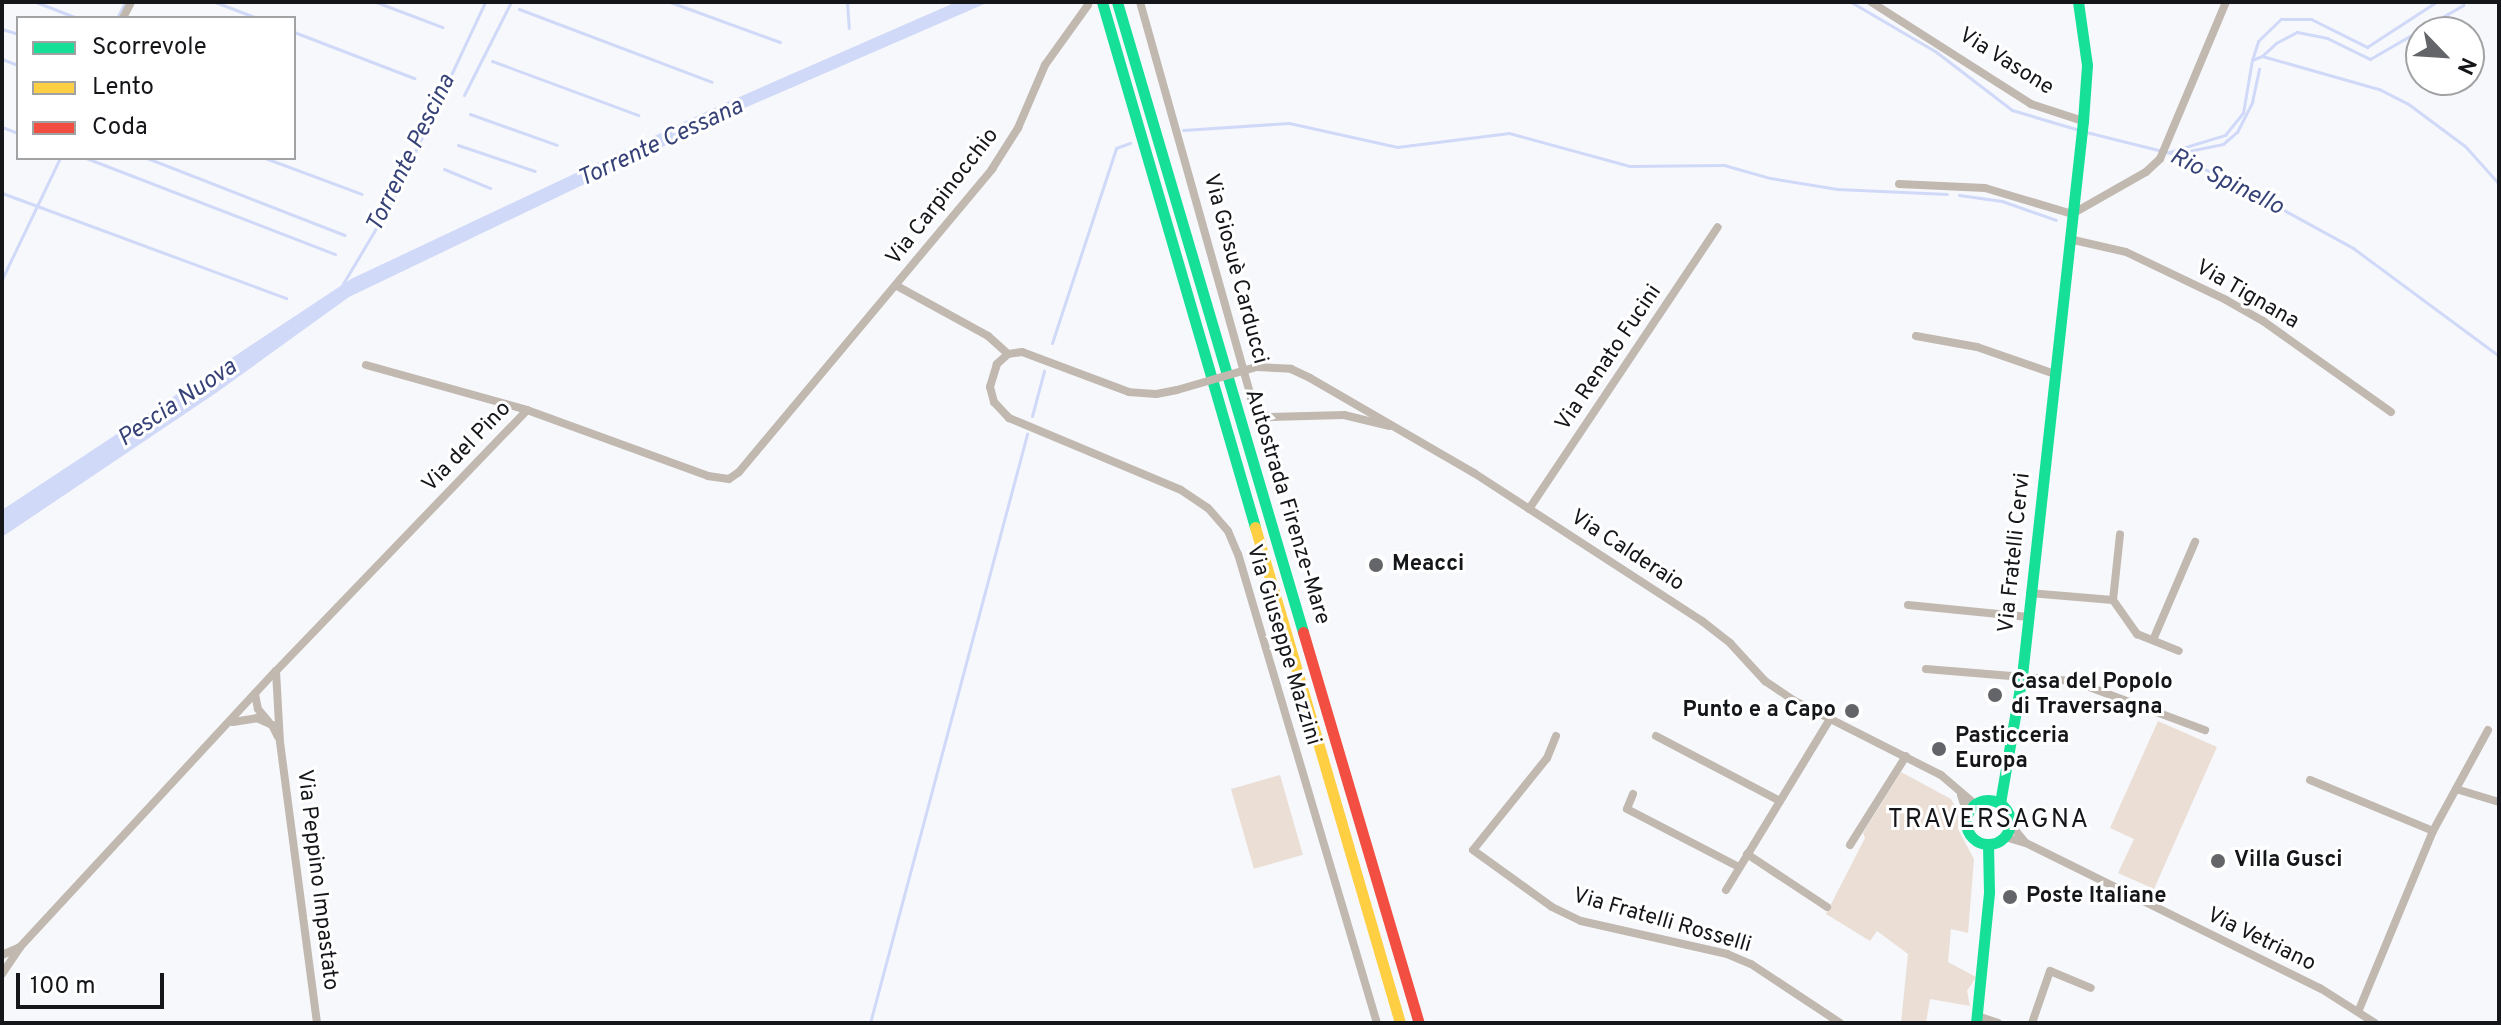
<!DOCTYPE html>
<meta charset="utf-8">
<style>
body{margin:0}
#map{position:relative;width:2501px;height:1025px;overflow:hidden;background:#f7f8fc;font-family:Overpass,sans-serif}
div>[style]{position:absolute}
[style*='--x']{left:calc(var(--x)*1px);top:calc(var(--y)*1px);width:calc(var(--w)*1px);rotate:calc(var(--a)*1deg)}
.green>*{inset:0;background:#eaded5;transform-origin:0 0}
.water>*{inset:0;background:#d0d9f8}
.stream>*{height:3px;margin:-1.5px;padding:0 1.5px;transform-origin:1.5px;border-radius:1.5px;background:#d0d9f8}
.street>*{height:8px;margin:-4px;padding:0 4px;transform-origin:4px;border-radius:4px;background:#c1b8b0}
.fast>*{height:11px;margin:-5.5px;padding:0 5.5px;transform-origin:5.5px;border-radius:5.5px;background:#16e098}
.fast>.ring{margin:-5.5px;padding:0;box-sizing:content-box;background:none;border:11px solid #16e098;border-radius:50%}
.slow>*{height:11px;margin:-5.5px;padding:0 5.5px;transform-origin:5.5px;border-radius:5.5px;background:#ffcf43}
.jam>*{height:11px;margin:-5.5px;padding:0 5.5px;transform-origin:5.5px;border-radius:5.5px;background:#f24e42}
.street-bridge>*{height:8px;margin:-4px;padding:0 4px;transform-origin:4px;border-radius:4px;background:#c1b8b0}
.dots>*{width:22px;height:22px;translate:-50% -50%;box-sizing:border-box;border:4px solid #fff;border-radius:50%}
span{translate:-50% -50%;white-space:nowrap;text-align:center;line-height:1.15;-webkit-text-stroke:6px #fff;paint-order:stroke}
.street-label{font-size:22px;color:#151619}
.poi-label{font-size:22px;color:#151619;font-weight:700}
.left{translate:0 -50%;text-align:left}
.right{translate:-100% -50%;text-align:right}
.water-label{font-size:24px;color:#374378;font-style:italic}
.quarter-label{font-size:26px;color:#151619;letter-spacing:2px}
.frame{position:absolute;inset:0;border:4px solid #151619;pointer-events:none}
.legend{position:absolute;left:16px;top:16px;width:280px;height:144px;box-sizing:border-box;background:#fff;border:2px solid #a1a2a3;margin:0;padding:10px 14px;list-style:none;font-size:24px;color:#151619}
.legend li{display:flex;align-items:center;gap:16px;height:40px}
.legend b{width:40px;border:2px solid #a1a2a3}
.north{position:absolute;left:2405px;top:16px;width:80px;height:80px;box-sizing:border-box;background:#fff;border:2px solid #a1a2a3;border-radius:50%;rotate:115deg;font-size:22px;font-weight:700;line-height:32px;text-align:center;color:#151619}
.north::after{content:'';display:block;margin:auto;width:28px;height:36px;background:#646568;clip-path:polygon(50% 0,100% 100%,50% 72%,0 100%)}
.scale{position:absolute;left:16px;top:973px;width:148px;height:36px;box-sizing:border-box;border:4px solid #151619;border-top:0;padding-left:10px;font-size:24px;line-height:28px;white-space:nowrap;color:#151619;-webkit-text-stroke:6px #fff;paint-order:stroke}
</style>
<div id="map">
<div class="green">
<i style="clip-path:polygon(2158px 721px,2217px 747px,2154px 889px,2118px 873px,2134px 839px,2110px 828px)"></i>
<i style="clip-path:polygon(1901px 772px,1951px 799px,1958px 812px,1958px 829px,1974px 859px,1968px 933px,1951px 929px,1948px 962px,1976px 977px,1967px 991px,1970px 1006px,1930px 999px,1926px 1023px,1901px 1023px,1908px 954px,1877px 931px,1870px 941px,1826px 914px,1865px 838px,1863px 833px)"></i>
<i style="left:1280px;top:775px;width:83px;height:51px;rotate:74deg"></i>
</div>
<div class="water">
<i style="clip-path:polygon(989px 2px,733px 113px,349px 297px,216px 393px,2px 537px,2px 510px,351px 279px,714px 108px,954px 3px)"></i>
</div>
<div class="stream">
<i style="--x:36;--y:2;--w:44;--a:21.3"></i>
<i style="--x:215;--y:2;--w:45;--a:20.9"></i>
<i style="--x:376;--y:2;--w:71;--a:20.7"></i>
<i style="--x:670;--y:2;--w:117;--a:20"></i>
<i style="--x:847;--y:2;--w:26;--a:86"></i>
<i style="--x:1851;--y:2;--w:97;--a:30.3"></i>
<i style="--x:1935;--y:51;--w:97;--a:37.5"></i>
<i style="--x:2012;--y:110;--w:70;--a:16.6"></i>
<i style="--x:519;--y:9;--w:206;--a:20.7"></i>
<i style="--x:117;--y:18;--w:18;--a:-63"></i>
<i style="--x:2;--y:29;--w:17;--a:17"></i>
<i style="--x:294;--y:32;--w:129;--a:21"></i>
<i style="--x:2262;--y:56;--w:19;--a:-43"></i>
<i style="--x:2276;--y:43;--w:24;--a:-28"></i>
<i style="--x:2297;--y:32;--w:31;--a:11"></i>
<i style="--x:2327;--y:38;--w:48;--a:26"></i>
<i style="--x:2370;--y:59;--w:108;--a:-30.1"></i>
<i style="--x:2;--y:59;--w:17;--a:21"></i>
<i style="--x:2252;--y:60;--w:20;--a:-72"></i>
<i style="--x:2258;--y:41;--w:32;--a:-44"></i>
<i style="--x:2281;--y:19;--w:30;--a:0"></i>
<i style="--x:2311;--y:19;--w:63;--a:26.6"></i>
<i style="--x:2367;--y:47;--w:82;--a:-33.1"></i>
<i style="--x:492;--y:61;--w:156;--a:20.3"></i>
<i style="--x:464;--y:95;--w:104;--a:-63.2"></i>
<i style="--x:470;--y:114;--w:92;--a:19.6"></i>
<i style="--x:2;--y:127;--w:17;--a:21"></i>
<i style="--x:1183;--y:130;--w:106;--a:-3.8"></i>
<i style="--x:1289;--y:123;--w:111;--a:12.5"></i>
<i style="--x:1397;--y:147;--w:113;--a:-7.1"></i>
<i style="--x:1509;--y:133;--w:125;--a:15.3"></i>
<i style="--x:1630;--y:166;--w:94;--a:-0.6"></i>
<i style="--x:1724;--y:165;--w:48;--a:15.8"></i>
<i style="--x:1770;--y:178;--w:68;--a:9.3"></i>
<i style="--x:1837;--y:189;--w:110;--a:2.6"></i>
<i style="--x:2086;--y:132;--w:91;--a:14"></i>
<i style="--x:2174;--y:154;--w:84;--a:26.3"></i>
<i style="--x:2249;--y:191;--w:119;--a:28.7"></i>
<i style="--x:2353;--y:248;--w:182;--a:36.5"></i>
<i style="--x:458;--y:145;--w:81;--a:18.7"></i>
<i style="--x:2169;--y:152;--w:59;--a:-16.9"></i>
<i style="--x:2225;--y:135;--w:28;--a:-51"></i>
<i style="--x:2243;--y:113;--w:54;--a:-80.4"></i>
<i style="--x:2252;--y:60;--w:11;--a:-22"></i>
<i style="--x:2262;--y:56;--w:122;--a:15.8"></i>
<i style="--x:2379;--y:89;--w:31;--a:27"></i>
<i style="--x:2407;--y:103;--w:72;--a:36.6"></i>
<i style="--x:2465;--y:146;--w:51;--a:48.2"></i>
<i style="--x:2174;--y:154;--w:50;--a:-11.5"></i>
<i style="--x:2223;--y:144;--w:18;--a:-41"></i>
<i style="--x:2237;--y:132;--w:34;--a:-63"></i>
<i style="--x:2252;--y:102;--w:34;--a:-78"></i>
<i style="--x:86;--y:158;--w:267;--a:21.1"></i>
<i style="--x:147;--y:158;--w:212;--a:21.3"></i>
<i style="--x:265;--y:158;--w:103;--a:20.4"></i>
<i style="--x:444;--y:169;--w:50;--a:22.4"></i>
<i style="--x:2;--y:193;--w:303;--a:20.3"></i>
<i style="--x:1959;--y:195;--w:43;--a:7.9"></i>
<i style="--x:2002;--y:201;--w:57;--a:19.4"></i>
<i style="--x:2;--y:279;--w:134;--a:-64.4"></i>
<i style="--x:341;--y:287;--w:98;--a:-59.2"></i>
<i style="--x:391;--y:203;--w:222;--a:-64.9"></i>
<i style="--x:1052;--y:343;--w:205;--a:-71.8"></i>
<i style="--x:1116;--y:148;--w:15;--a:-20"></i>
<i style="--x:1032;--y:416;--w:47;--a:-75.1"></i>
<i style="--x:870;--y:1023;--w:610;--a:-75.07"></i>
</div>
<div class="street">
<i style="--x:1140;--y:2;--w:411;--a:74.3"></i>
<i style="--x:1251;--y:398;--w:15;--a:62"></i>
<i style="--x:1258;--y:411;--w:13;--a:29"></i>
<i style="--x:1269;--y:417;--w:75;--a:-1.5"></i>
<i style="--x:1344;--y:415;--w:46;--a:13.7"></i>
<i style="--x:1871;--y:2;--w:190;--a:32.5"></i>
<i style="--x:2031;--y:104;--w:55;--a:18.1"></i>
<i style="--x:123;--y:18;--w:18;--a:-63"></i>
<i style="--x:1899;--y:184;--w:86;--a:2.7"></i>
<i style="--x:1985;--y:188;--w:91;--a:16.6"></i>
<i style="--x:2072;--y:214;--w:85;--a:-29.6"></i>
<i style="--x:2146;--y:172;--w:19;--a:-43"></i>
<i style="--x:2160;--y:159;--w:170;--a:-67.2"></i>
<i style="--x:2069;--y:239;--w:58;--a:12.8"></i>
<i style="--x:2126;--y:252;--w:111;--a:25.6"></i>
<i style="--x:2226;--y:300;--w:43;--a:29.6"></i>
<i style="--x:2263;--y:321;--w:157;--a:35.4"></i>
<i style="--x:897;--y:286;--w:104;--a:28.8"></i>
<i style="--x:988;--y:336;--w:27;--a:42"></i>
<i style="--x:1916;--y:336;--w:62;--a:10.2"></i>
<i style="--x:1977;--y:347;--w:83;--a:19.1"></i>
<i style="--x:366;--y:365;--w:167;--a:15.6"></i>
<i style="--x:527;--y:410;--w:193;--a:20"></i>
<i style="--x:708;--y:476;--w:21;--a:8"></i>
<i style="--x:729;--y:479;--w:12;--a:-35"></i>
<i style="--x:739;--y:472;--w:395;--a:-50.1"></i>
<i style="--x:992;--y:169;--w:49;--a:-57.6"></i>
<i style="--x:1018;--y:128;--w:69;--a:-66.8"></i>
<i style="--x:1045;--y:65;--w:74;--a:-54.4"></i>
<i style="--x:1256;--y:367;--w:35;--a:3"></i>
<i style="--x:1291;--y:369;--w:21;--a:25"></i>
<i style="--x:1310;--y:378;--w:190;--a:30.1"></i>
<i style="--x:1474;--y:473;--w:272;--a:33"></i>
<i style="--x:1702;--y:621;--w:36;--a:38"></i>
<i style="--x:1730;--y:643;--w:52;--a:47.4"></i>
<i style="--x:1765;--y:681;--w:34;--a:34"></i>
<i style="--x:1793;--y:700;--w:166;--a:26.9"></i>
<i style="--x:1941;--y:775;--w:45;--a:40.5"></i>
<i style="--x:1177;--y:390;--w:21;--a:169"></i>
<i style="--x:1156;--y:394;--w:27;--a:-176"></i>
<i style="--x:1129;--y:392;--w:114;--a:-159.5"></i>
<i style="--x:1022;--y:352;--w:14;--a:172"></i>
<i style="--x:1008;--y:354;--w:15;--a:138"></i>
<i style="--x:997;--y:364;--w:24;--a:107"></i>
<i style="--x:990;--y:387;--w:16;--a:75"></i>
<i style="--x:994;--y:402;--w:22;--a:47"></i>
<i style="--x:1009;--y:418;--w:186;--a:22.7"></i>
<i style="--x:1181;--y:490;--w:32;--a:34"></i>
<i style="--x:1208;--y:508;--w:30;--a:49"></i>
<i style="--x:1228;--y:531;--w:25;--a:67"></i>
<i style="--x:1238;--y:554;--w:489;--a:73.5"></i>
<i style="--x:1529;--y:509;--w:339;--a:-56.2"></i>
<i style="--x:2030;--y:593;--w:83;--a:4.8"></i>
<i style="--x:2113;--y:600;--w:42;--a:54.8"></i>
<i style="--x:2137;--y:634;--w:45;--a:22"></i>
<i style="--x:2113;--y:600;--w:66;--a:-83.9"></i>
<i style="--x:1908;--y:605;--w:121;--a:5.7"></i>
<i style="--x:2153;--y:640;--w:107;--a:-66.8"></i>
<i style="--x:1926;--y:669;--w:147;--a:4.7"></i>
<i style="--x:2073;--y:681;--w:141;--a:20.4"></i>
<i style="--x:276;--y:671;--w:71;--a:86.8"></i>
<i style="--x:280;--y:742;--w:283;--a:82.5"></i>
<i style="--x:255;--y:694;--w:15;--a:79"></i>
<i style="--x:258;--y:709;--w:16;--a:50"></i>
<i style="--x:233;--y:722;--w:24;--a:-9"></i>
<i style="--x:257;--y:718;--w:17;--a:25"></i>
<i style="--x:272;--y:725;--w:13;--a:63"></i>
<i style="--x:1556;--y:736;--w:24;--a:112"></i>
<i style="--x:1547;--y:758;--w:118;--a:128.8"></i>
<i style="--x:1473;--y:850;--w:97;--a:35.8"></i>
<i style="--x:1552;--y:907;--w:32;--a:26"></i>
<i style="--x:1581;--y:921;--w:150;--a:12.7"></i>
<i style="--x:1727;--y:954;--w:26;--a:23"></i>
<i style="--x:1751;--y:964;--w:107;--a:33.5"></i>
<i style="--x:1656;--y:736;--w:140;--a:27.7"></i>
<i style="--x:2310;--y:780;--w:133;--a:22.5"></i>
<i style="--x:2433;--y:831;--w:194;--a:112.5"></i>
<i style="--x:2456;--y:789;--w:45;--a:16.8"></i>
<i style="--x:1633;--y:794;--w:16;--a:112"></i>
<i style="--x:1627;--y:809;--w:126;--a:27.4"></i>
<i style="--x:1961;--y:795;--w:20;--a:72"></i>
<i style="--x:2011;--y:825;--w:22;--a:51"></i>
<i style="--x:2433;--y:831;--w:115;--a:-61.4"></i>
<i style="--x:2005;--y:837;--w:22;--a:16"></i>
<i style="--x:2026;--y:843;--w:328;--a:26.3"></i>
<i style="--x:2320;--y:988;--w:65;--a:32.5"></i>
<i style="--x:1850;--y:845;--w:105;--a:-57.8"></i>
<i style="--x:1747;--y:854;--w:96;--a:33.5"></i>
<i style="--x:1726;--y:890;--w:202;--a:-58.7"></i>
<i style="--x:2;--y:955;--w:20;--a:-24"></i>
<i style="--x:2;--y:974;--w:32;--a:-56"></i>
<i style="--x:20;--y:947;--w:376;--a:-47.2"></i>
<i style="--x:276;--y:671;--w:362;--a:-46.1"></i>
<i style="--x:1977;--y:1016;--w:22;--a:18"></i>
<i style="--x:2032;--y:1023;--w:55;--a:-70.9"></i>
<i style="--x:2050;--y:971;--w:44;--a:22.5"></i>
</div>
<div class="fast">
<i style="--x:1102;--y:2;--w:547;--a:73.75"></i>
<i style="--x:1117;--y:2;--w:657;--a:73.55"></i>
<i class="ring" style="left:1966px;top:800px;width:33px;height:33px"></i>
<i style="--x:2000;--y:803;--w:129;--a:-80.2"></i>
<i style="--x:2022;--y:676;--w:558;--a:-83.73"></i>
<i style="--x:2083;--y:121;--w:56;--a:-85.9"></i>
<i style="--x:2087;--y:65;--w:64;--a:-98.1"></i>
<i style="--x:1976;--y:1023;--w:132;--a:-84.3"></i>
<i style="--x:1989;--y:892;--w:47;--a:-91.2"></i>
</div>
<div class="slow">
<i style="--x:1255;--y:527;--w:517;--a:73.7"></i>
</div>
<div class="jam">
<i style="--x:1303;--y:632;--w:408;--a:73.5"></i>
</div>
<div class="street-bridge">
<i style="--x:1177;--y:390;--w:82;--a:-16.2"></i>
</div>
<div class="dots">
<i style="left:1376px;top:565px;background:#646568"></i>
<i style="left:1995px;top:695px;background:#646568"></i>
<i style="left:1852px;top:711px;background:#646568"></i>
<i style="left:1939px;top:749px;background:#646568"></i>
<i style="left:2218px;top:861px;background:#646568"></i>
<i style="left:2010px;top:897px;background:#646568"></i>
</div>
<div class="street-label">
<span style="left:2006px;top:62px;rotate:32deg">Via Vasone</span>
<span style="left:943px;top:197px;rotate:-52deg">Via Carpinocchio</span>
<span style="left:1235px;top:269px;rotate:75deg">Via Giosuè Carducci</span>
<span style="left:2247px;top:295px;rotate:30deg">Via Tignana</span>
<span style="left:1609px;top:358px;rotate:-56deg">Via Renato Fucini</span>
<span style="left:467px;top:447px;rotate:-46deg">Via del Pino</span>
<span style="left:1287px;top:507px;rotate:73deg">Autostrada Firenze-Mare</span>
<span style="left:1627px;top:551px;rotate:33deg">Via Calderaio</span>
<span style="left:2015px;top:553px;rotate:-84deg">Via Fratelli Cervi</span>
<span style="left:1283px;top:645px;rotate:73deg">Via Giuseppe Mazzini</span>
<span style="left:317px;top:880px;rotate:83deg">Via Peppino Impastato</span>
<span style="left:1662px;top:921px;rotate:16deg">Via Fratelli Rosselli</span>
<span style="left:2261px;top:940px;rotate:26deg">Via Vetriano</span>
</div>
<div class="poi-label">
<span class="left" style="left:1392px;top:565px">Meacci</span>
<span class="left" style="left:2011px;top:695px">Casa del Popolo<br>di Traversagna</span>
<span class="right" style="left:1836px;top:711px">Punto e a Capo</span>
<span class="left" style="left:1955px;top:749px">Pasticceria<br>Europa</span>
<span class="left" style="left:2234px;top:861px">Villa Gusci</span>
<span class="left" style="left:2026px;top:897px">Poste Italiane</span>
</div>
<div class="water-label">
<span style="left:661px;top:144px;rotate:-25deg">Torrente Cessana</span>
<span style="left:412px;top:154px;rotate:-64deg">Torrente Pescina</span>
<span style="left:2226px;top:183px;rotate:26deg">Rio Spinello</span>
<span style="left:178px;top:404px;rotate:-34deg">Pescia Nuova</span>
</div>
<div class="quarter-label">
<span style="left:1989px;top:821px">TRAVERSAGNA</span>
</div>
<div class="frame"></div>
<ul class="legend">
<li><b style="height:10px;background:#16e098"></b>Scorrevole</li>
<li><b style="height:10px;background:#ffcf43"></b>Lento</li>
<li><b style="height:10px;background:#f24e42"></b>Coda</li>
</ul>
<div class="north">N</div>
<div class="scale">100 m</div>
</div>
